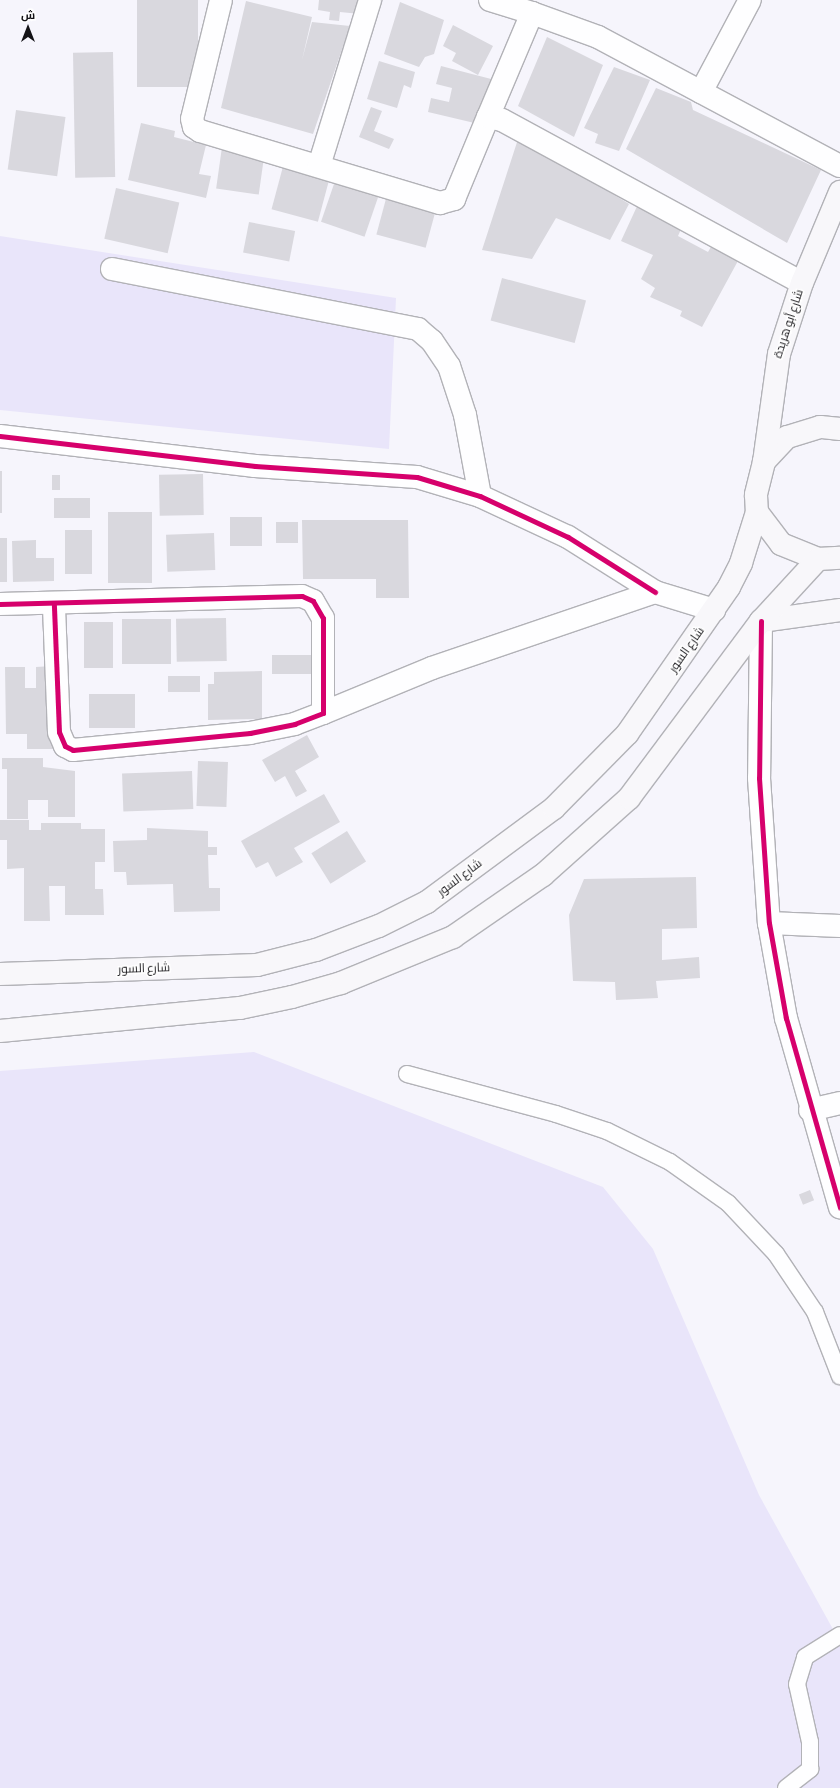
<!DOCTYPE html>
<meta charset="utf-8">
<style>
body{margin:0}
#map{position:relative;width:840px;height:1788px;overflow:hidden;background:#f6f5fc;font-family:"Alegreya Sans",Cairo,sans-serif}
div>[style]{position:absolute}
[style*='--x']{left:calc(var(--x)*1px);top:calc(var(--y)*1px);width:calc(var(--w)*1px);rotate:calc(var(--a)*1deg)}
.green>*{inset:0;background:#e9e5fa}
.building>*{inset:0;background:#d9d8de;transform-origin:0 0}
.roads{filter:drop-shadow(1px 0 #b2b2b7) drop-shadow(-1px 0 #b2b2b7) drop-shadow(0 1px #b2b2b7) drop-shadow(0 -1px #b2b2b7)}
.service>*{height:16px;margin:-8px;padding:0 8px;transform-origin:8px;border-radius:8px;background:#fefeff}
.minor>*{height:22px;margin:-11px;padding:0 11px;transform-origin:11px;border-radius:11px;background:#fefeff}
.secondary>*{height:22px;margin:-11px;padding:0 11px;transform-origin:11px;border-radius:11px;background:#f8f7fa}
.cycleway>*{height:5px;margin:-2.5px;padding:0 2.5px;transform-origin:2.5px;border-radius:2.5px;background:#d6006c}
span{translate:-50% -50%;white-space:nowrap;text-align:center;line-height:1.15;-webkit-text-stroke:3px #fff;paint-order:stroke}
.street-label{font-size:12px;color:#131216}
.north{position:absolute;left:8px;top:8px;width:40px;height:40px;-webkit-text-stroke:3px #fff;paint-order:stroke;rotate:0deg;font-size:11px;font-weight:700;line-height:16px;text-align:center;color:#131216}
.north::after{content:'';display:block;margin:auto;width:14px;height:18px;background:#131216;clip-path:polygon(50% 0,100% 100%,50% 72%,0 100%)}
</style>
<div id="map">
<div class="green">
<i style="clip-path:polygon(0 236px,396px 298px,389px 449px,0 410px)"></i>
<i style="clip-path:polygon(254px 1052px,603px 1187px,653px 1249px,759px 1495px,840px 1642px,840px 1788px,0 1788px,0 1071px)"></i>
</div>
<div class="building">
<i style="left:137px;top:0;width:61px;height:87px"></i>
<i style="clip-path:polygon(319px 0,362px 0,360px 14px,340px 12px,339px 21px,329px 20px,330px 12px,318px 10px)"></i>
<i style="clip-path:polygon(246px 1px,312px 17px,302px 60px,312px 22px,350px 26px,313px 134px,221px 108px)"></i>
<i style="clip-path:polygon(400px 2px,444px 20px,434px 54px,425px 57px,419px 67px,384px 54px)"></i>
<i style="clip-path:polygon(453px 25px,493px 46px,478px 75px,452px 61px,456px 53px,443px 46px)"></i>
<i style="clip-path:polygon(547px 37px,603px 65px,574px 137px,518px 106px)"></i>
<i style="left:113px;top:52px;width:125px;height:40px;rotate:89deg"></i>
<i style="clip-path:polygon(379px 61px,415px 72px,411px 88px,404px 85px,397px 108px,367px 99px)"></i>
<i style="clip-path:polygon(441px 66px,495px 80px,483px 125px,428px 112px,431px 98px,449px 102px,452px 88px,436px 84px)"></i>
<i style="clip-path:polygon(614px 67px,650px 80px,619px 151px,595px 143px,598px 134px,584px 128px)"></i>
<i style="clip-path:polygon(656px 88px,691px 102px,693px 110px,821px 170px,787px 243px,626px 149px)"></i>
<i style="clip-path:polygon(371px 107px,382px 111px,374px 131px,394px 139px,389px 149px,359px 137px)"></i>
<i style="left:16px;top:110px;width:50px;height:60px;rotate:8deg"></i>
<i style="clip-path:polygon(141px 123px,175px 131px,174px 137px,206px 145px,199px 174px,211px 176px,206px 198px,128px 180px)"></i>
<i style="clip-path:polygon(519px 136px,629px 204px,610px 240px,556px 218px,532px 259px,482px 250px)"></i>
<i style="left:222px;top:147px;width:43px;height:42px;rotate:8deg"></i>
<i style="left:285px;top:159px;width:48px;height:52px;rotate:15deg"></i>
<i style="left:335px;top:181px;width:46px;height:43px;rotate:19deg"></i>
<i style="left:116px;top:188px;width:65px;height:52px;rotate:13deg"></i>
<i style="left:387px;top:195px;width:51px;height:41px;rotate:15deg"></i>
<i style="clip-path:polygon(639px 202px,682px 227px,678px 236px,708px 252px,712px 245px,739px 259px,702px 327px,680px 316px,682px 311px,650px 297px,655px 288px,641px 279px,653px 255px,621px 241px)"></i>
<i style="left:249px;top:222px;width:47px;height:31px;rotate:11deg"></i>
<i style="left:502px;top:278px;width:87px;height:44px;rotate:15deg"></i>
<i style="left:0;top:471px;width:2px;height:42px"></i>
<i style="left:203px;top:474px;width:41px;height:44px;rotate:89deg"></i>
<i style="left:52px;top:475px;width:8px;height:15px"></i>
<i style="left:90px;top:498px;width:20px;height:36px;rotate:90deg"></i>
<i style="left:108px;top:512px;width:44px;height:71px"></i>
<i style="left:230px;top:517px;width:32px;height:29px"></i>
<i style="clip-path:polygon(302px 520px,408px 520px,409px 598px,376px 598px,376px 579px,303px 579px)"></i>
<i style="left:298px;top:522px;width:21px;height:22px;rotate:90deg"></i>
<i style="left:92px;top:530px;width:44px;height:27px;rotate:90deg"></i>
<i style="left:214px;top:533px;width:37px;height:48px;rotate:88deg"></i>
<i style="left:0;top:538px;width:7px;height:44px"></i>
<i style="clip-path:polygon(36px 540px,36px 558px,54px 558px,54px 581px,13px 582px,12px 541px)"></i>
<i style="left:226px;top:618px;width:43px;height:50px;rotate:89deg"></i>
<i style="left:122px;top:619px;width:49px;height:45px"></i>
<i style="left:84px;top:622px;width:29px;height:46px"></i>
<i style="left:272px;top:655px;width:39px;height:19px"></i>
<i style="clip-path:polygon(52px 666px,53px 749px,27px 749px,27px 734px,6px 734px,5px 667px,25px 667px,25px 688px,36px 688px,36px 667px)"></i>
<i style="clip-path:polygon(262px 671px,262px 719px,208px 720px,208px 684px,214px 684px,214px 672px)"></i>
<i style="left:200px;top:676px;width:16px;height:32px;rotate:90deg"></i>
<i style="left:89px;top:694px;width:46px;height:34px"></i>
<i style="clip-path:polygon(307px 735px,319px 757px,295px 771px,307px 791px,296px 797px,285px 776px,275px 782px,262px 760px)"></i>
<i style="clip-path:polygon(2px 758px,43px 758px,43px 767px,75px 771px,75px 817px,48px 817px,48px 800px,28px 800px,28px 819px,7px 819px,7px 769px,2px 769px)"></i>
<i style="left:198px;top:761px;width:30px;height:45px;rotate:2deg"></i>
<i style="left:192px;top:771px;width:38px;height:70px;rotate:88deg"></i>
<i style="clip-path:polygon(324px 794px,340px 822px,294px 848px,303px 862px,276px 877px,268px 862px,256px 868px,241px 841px)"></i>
<i style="clip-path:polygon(0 820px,29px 820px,29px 830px,41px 830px,41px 823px,81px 823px,81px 829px,105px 829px,105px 862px,95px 862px,95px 889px,103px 889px,104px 915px,65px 915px,65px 886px,49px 886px,50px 921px,24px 921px,24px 868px,7px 869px,7px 840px,0 840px)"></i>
<i style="clip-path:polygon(147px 828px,208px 831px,208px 847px,217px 847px,217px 855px,208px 855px,209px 888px,220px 888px,220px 911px,174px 912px,173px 884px,127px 885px,126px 872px,114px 872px,113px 841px,147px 840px)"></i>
<i style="left:347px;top:831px;width:36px;height:42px;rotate:58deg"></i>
<i style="clip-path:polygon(696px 877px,697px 928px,662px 929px,662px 960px,699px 957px,700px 978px,656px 981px,658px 998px,616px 1000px,615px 982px,573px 981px,569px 915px,584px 879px)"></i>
<i style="left:810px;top:1190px;width:11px;height:12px;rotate:68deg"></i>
</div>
<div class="roads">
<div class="service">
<i style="--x:407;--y:1074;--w:154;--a:15"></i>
<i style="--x:556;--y:1114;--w:54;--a:18.4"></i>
<i style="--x:607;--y:1131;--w:70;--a:26.2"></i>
<i style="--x:670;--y:1162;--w:71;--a:35.3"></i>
<i style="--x:728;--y:1203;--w:70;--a:46.7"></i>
<i style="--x:776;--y:1254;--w:70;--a:56.1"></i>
<i style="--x:815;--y:1312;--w:69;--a:68.7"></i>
<i style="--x:786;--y:1788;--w:31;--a:-38"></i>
<i style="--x:810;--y:1769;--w:27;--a:-90"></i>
<i style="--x:810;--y:1742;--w:59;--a:-102.6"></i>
<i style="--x:797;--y:1684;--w:28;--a:-73"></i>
<i style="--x:805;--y:1657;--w:41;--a:-32.2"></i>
</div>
<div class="minor">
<i style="--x:221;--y:0;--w:122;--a:103.7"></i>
<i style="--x:192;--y:119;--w:8;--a:76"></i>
<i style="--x:194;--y:127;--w:7;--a:34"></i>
<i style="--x:200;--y:131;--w:251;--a:16.7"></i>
<i style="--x:440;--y:203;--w:15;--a:-16"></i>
<i style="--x:454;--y:199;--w:89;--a:-67.5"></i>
<i style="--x:490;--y:0;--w:44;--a:17.2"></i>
<i style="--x:532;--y:13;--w:113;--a:112.9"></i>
<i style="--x:488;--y:117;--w:14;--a:12"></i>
<i style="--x:502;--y:120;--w:341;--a:28.5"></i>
<i style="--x:532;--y:13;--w:70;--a:20"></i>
<i style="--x:598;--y:37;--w:274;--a:28.1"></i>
<i style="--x:701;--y:92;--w:104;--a:-62"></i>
<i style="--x:319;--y:166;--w:174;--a:-72.9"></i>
<i style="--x:112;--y:269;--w:312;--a:11.1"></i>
<i style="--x:418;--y:329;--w:18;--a:41"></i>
<i style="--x:432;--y:341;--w:30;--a:56"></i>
<i style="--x:449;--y:366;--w:52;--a:71.9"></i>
<i style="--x:465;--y:415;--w:82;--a:79.5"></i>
<i style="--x:0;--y:436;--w:257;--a:6.7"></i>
<i style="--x:255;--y:466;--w:162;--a:3.9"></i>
<i style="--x:417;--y:477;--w:66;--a:16.8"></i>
<i style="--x:480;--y:496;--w:97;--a:25"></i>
<i style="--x:568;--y:537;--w:103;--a:32.3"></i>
<i style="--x:0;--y:604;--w:302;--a:-1.5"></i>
<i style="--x:302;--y:596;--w:12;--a:24"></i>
<i style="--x:313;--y:601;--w:20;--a:60"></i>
<i style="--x:323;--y:618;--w:95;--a:90"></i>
<i style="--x:323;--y:713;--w:30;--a:159"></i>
<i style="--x:295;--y:724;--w:46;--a:168.7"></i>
<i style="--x:250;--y:733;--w:178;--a:174.5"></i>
<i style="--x:73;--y:750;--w:9;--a:-153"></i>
<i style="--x:65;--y:746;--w:15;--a:-113"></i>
<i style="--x:59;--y:732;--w:127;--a:-92.3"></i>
<i style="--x:761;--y:621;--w:157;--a:90.7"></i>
<i style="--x:759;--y:778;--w:145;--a:86.1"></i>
<i style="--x:769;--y:923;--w:97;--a:79.9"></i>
<i style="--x:786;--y:1018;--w:197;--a:74.1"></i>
<i style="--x:323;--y:713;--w:118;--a:-22.4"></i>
<i style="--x:432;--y:668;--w:236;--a:-18.8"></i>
<i style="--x:655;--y:592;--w:62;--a:17"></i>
<i style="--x:769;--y:923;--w:71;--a:2.4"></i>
<i style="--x:810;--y:1110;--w:31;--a:-13"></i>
</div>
<div class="secondary">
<i style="--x:840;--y:429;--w:20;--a:-174"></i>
<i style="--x:820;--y:427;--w:34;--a:163"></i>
<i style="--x:787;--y:437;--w:34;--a:133"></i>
<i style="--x:764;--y:462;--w:34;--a:104"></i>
<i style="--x:756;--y:495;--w:17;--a:87"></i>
<i style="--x:757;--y:512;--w:40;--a:53"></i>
<i style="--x:781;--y:544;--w:40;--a:22"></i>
<i style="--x:818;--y:559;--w:22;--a:-3"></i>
<i style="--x:764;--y:462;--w:109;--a:-82.1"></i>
<i style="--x:779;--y:354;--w:75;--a:-72.1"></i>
<i style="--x:802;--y:283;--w:99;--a:-67.3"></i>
<i style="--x:761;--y:621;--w:80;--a:-7.9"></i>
<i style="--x:0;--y:974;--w:257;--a:-2"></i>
<i style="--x:257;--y:965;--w:61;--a:-14.3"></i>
<i style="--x:316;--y:950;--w:67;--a:-20.9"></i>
<i style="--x:379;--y:926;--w:54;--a:-26.6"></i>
<i style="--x:427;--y:902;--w:158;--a:-36.5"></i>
<i style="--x:554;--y:808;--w:104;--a:-45.4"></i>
<i style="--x:627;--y:734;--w:179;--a:-55.2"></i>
<i style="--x:729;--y:587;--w:27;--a:-63"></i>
<i style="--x:741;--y:563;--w:53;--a:-72.6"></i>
<i style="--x:0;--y:1031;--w:241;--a:-5.5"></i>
<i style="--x:240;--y:1008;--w:53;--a:-11.9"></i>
<i style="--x:292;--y:997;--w:51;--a:-15.9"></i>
<i style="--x:341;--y:983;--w:121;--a:-22.3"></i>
<i style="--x:453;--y:937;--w:109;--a:-34.6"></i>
<i style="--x:543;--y:875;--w:115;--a:-41.8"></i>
<i style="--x:629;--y:798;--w:221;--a:-53.3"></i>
<i style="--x:761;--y:621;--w:84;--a:-47.4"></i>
</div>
</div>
<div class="cycleway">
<i style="--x:0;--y:436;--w:257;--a:6.7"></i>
<i style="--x:255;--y:466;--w:162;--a:3.9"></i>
<i style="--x:417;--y:477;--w:66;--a:16.8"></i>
<i style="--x:480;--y:496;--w:97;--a:25"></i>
<i style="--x:568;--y:537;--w:103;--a:32.3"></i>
<i style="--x:0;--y:604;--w:302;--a:-1.5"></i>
<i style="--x:302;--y:596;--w:12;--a:24"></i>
<i style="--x:313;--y:601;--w:20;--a:60"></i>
<i style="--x:323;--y:618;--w:95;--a:90"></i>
<i style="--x:323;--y:713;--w:30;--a:159"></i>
<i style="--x:295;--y:724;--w:46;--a:168.7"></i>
<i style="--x:250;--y:733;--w:178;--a:174.5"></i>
<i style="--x:73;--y:750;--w:9;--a:-153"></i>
<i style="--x:65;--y:746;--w:15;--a:-113"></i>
<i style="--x:59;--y:732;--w:127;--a:-92.3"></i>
<i style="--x:761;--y:621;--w:157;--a:90.7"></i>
<i style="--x:759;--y:778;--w:145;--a:86.1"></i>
<i style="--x:769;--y:923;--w:97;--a:79.9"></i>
<i style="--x:786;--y:1018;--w:197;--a:74.1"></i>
</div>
<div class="street-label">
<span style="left:789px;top:324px;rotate:-72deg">شارع أبو هريدة</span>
<span style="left:687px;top:650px;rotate:-55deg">شارع السور</span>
<span style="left:460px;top:878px;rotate:-37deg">شارع السور</span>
<span style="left:144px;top:969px;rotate:-2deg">شارع السور</span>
</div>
<div class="north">ش</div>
</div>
